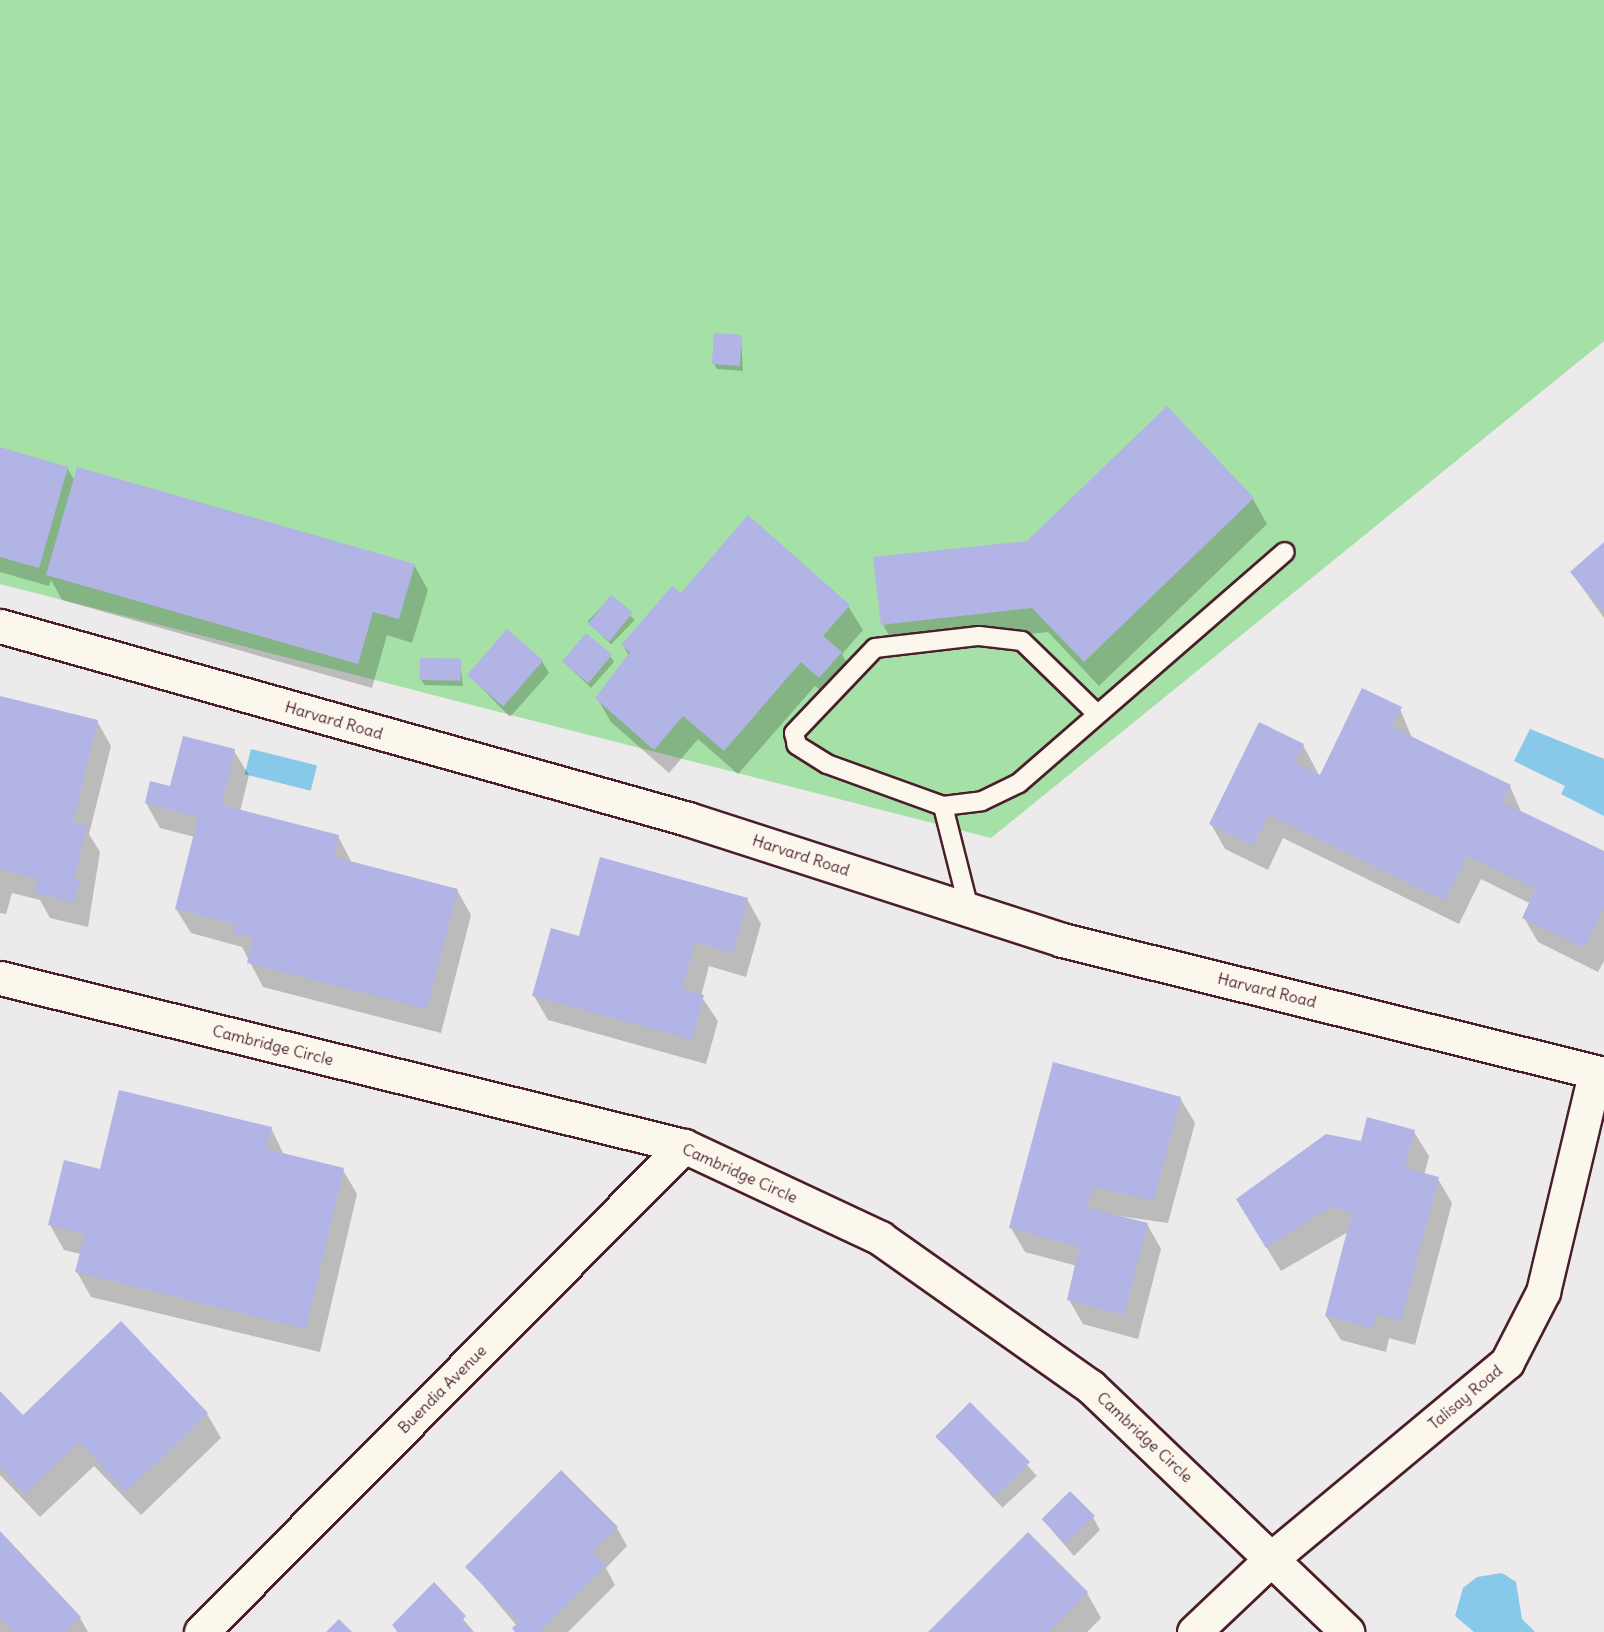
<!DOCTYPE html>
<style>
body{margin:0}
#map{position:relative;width:1604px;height:1632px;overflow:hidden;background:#eceaeb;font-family:Delius,sans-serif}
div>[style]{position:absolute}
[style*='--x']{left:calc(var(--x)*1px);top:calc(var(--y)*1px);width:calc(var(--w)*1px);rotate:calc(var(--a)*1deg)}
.green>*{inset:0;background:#a5e0a6}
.water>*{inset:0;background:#88c8e9;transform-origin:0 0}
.shadow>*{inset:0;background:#0003;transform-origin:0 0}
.building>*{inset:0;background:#b1b4e5;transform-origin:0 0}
.roads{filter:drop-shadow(2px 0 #4a1f2b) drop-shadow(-2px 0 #4a1f2b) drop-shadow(0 2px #4a1f2b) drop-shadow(0 -2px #4a1f2b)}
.lane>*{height:18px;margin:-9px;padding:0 9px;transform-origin:9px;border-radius:9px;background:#fbf7ec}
.street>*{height:33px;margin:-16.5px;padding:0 16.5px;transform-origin:16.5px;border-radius:16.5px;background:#fbf7ec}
span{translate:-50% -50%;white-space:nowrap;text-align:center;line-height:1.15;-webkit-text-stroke:5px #fbf7ec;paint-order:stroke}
.street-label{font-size:16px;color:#4a1f2b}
</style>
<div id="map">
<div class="green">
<i style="clip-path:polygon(0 0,1604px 0,1604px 341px,991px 838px,0 584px)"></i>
</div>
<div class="water">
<i style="clip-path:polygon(1530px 729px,1604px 759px,1604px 816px,1561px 794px,1565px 786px,1514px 761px)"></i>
<i style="left:251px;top:749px;width:68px;height:26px;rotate:14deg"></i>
<i style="clip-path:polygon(1502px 1573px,1516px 1582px,1522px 1619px,1535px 1632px,1474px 1632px,1455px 1616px,1463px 1588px,1477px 1577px)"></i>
</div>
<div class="shadow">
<i style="clip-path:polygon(741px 336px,743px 371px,717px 369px,714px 364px)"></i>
<i style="clip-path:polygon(1167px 409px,1253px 499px,1267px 524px,1099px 686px,1048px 632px,897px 649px,883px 625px,1028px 543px)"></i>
<i style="clip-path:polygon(0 453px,67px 468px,75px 481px,414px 565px,428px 590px,412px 643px,387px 635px,372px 688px,62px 600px,51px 580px,49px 586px,0 572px)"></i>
<i style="clip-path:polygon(1604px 544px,1604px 618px,1571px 572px)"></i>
<i style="clip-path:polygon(681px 595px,848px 606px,863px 630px,842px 654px,855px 678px,834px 702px,815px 686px,738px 774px,698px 739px,669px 773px,611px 722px,597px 698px,629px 656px,623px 645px)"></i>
<i style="left:611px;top:597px;width:33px;height:34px;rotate:44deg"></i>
<i style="clip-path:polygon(610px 656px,614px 662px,591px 688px,564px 662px)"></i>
<i style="clip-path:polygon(460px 661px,463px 686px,425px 685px,421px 680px)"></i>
<i style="clip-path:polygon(542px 661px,549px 673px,510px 717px,469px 675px)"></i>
<i style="clip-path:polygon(0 697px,97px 721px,111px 746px,89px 834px,100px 852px,88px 927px,50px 918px,40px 900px,12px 893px,6px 914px,0 913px)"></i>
<i style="clip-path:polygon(1400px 709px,1412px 738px,1510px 786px,1522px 814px,1604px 853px,1604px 961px,1598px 972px,1538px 942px,1524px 918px,1531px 904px,1481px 879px,1459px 924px,1283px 838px,1268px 870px,1225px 849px,1211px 824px,1303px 745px,1320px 777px)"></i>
<i style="clip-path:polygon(234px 751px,249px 775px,240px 811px,338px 836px,352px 863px,457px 890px,471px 915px,441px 1033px,263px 987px,242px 947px,191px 933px,176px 909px,195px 837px,160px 828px,146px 803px)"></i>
<i style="clip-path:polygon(747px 899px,761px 924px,746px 977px,709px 966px,701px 996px,718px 1021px,706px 1064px,548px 1020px,534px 996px,580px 938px)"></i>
<i style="clip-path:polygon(1180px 1098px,1195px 1123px,1168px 1223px,1105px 1214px,1147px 1224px,1161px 1249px,1138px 1339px,1083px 1324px,1069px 1300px,1077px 1266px,1025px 1252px,1011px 1228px)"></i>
<i style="clip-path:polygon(271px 1128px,284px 1155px,343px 1170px,357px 1194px,320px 1352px,91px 1297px,77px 1272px,81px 1254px,64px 1250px,50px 1225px,101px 1171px)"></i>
<i style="clip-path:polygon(1414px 1132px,1429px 1156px,1424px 1175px,1438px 1179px,1452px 1203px,1415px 1345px,1389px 1338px,1386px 1352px,1341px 1340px,1326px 1316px,1348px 1232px,1281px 1271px,1252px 1224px,1363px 1142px)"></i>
<i style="clip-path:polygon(0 1393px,23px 1418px,207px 1414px,221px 1438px,141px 1515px,94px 1466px,40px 1517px,0 1475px)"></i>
<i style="left:970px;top:1404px;width:98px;height:47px;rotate:47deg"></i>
<i style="clip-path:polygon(1093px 1517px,1100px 1530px,1074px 1556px,1043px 1520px)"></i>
<i style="clip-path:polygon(617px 1528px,627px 1546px,606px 1568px,615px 1585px,568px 1632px,516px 1632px,517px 1626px,467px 1567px)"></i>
<i style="clip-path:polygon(0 1534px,80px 1618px,88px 1632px,0 1632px)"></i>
<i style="clip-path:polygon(1028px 1534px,1087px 1593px,1101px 1618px,1087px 1632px,930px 1632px)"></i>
<i style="clip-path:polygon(434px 1585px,474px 1632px,397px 1632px,393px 1625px)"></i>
</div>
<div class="building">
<i style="left:714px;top:333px;width:28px;height:31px;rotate:4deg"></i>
<i style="clip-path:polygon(1167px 406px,1254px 498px,1084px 662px,1032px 608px,881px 625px,873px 557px,1027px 541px)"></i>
<i style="clip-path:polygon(0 447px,68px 467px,39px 568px,0 557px)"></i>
<i style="clip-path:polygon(77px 467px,415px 564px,399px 619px,373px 612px,358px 664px,46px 575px)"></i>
<i style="clip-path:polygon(748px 515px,850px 605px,823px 636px,842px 652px,819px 678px,801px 662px,724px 751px,683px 716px,654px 750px,595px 698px,630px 652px,621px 645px,672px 586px,681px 593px)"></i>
<i style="clip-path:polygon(1604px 542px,1604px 612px,1570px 572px)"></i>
<i style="left:611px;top:595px;width:28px;height:37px;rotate:39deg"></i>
<i style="left:507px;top:629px;width:48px;height:61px;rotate:41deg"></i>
<i style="left:586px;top:633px;width:34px;height:37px;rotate:40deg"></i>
<i style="left:420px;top:658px;width:41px;height:22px;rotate:1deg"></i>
<i style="clip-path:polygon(1362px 688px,1402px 707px,1392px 727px,1511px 785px,1502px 802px,1604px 851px,1604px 908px,1584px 948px,1522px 918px,1536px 889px,1467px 856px,1445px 901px,1269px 815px,1253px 846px,1209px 824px,1259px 722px,1304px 744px,1295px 763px,1320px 775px)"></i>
<i style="clip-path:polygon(0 696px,98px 720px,73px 823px,87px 826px,74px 879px,80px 880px,74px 903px,34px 893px,38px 879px,0 869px)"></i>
<i style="clip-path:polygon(183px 736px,235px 749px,222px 805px,339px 835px,334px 857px,458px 889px,427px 1009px,247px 963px,253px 938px,233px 933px,235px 924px,175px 909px,198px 817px,145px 803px,150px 781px,170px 786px)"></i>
<i style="clip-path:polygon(600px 857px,748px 898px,733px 953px,695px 942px,682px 989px,704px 995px,692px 1040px,532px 996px,551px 928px,579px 936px)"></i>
<i style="clip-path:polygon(1053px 1062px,1181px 1097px,1154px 1200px,1092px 1187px,1088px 1208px,1148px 1223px,1124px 1315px,1067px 1300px,1079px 1247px,1009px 1228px)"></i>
<i style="clip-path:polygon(119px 1090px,272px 1127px,266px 1149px,344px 1168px,306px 1329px,75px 1272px,85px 1234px,48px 1225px,64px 1160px,100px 1169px)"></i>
<i style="clip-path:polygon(1367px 1117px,1415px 1130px,1405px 1168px,1439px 1177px,1401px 1321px,1376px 1314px,1372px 1328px,1325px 1316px,1352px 1212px,1330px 1207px,1266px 1248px,1236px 1199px,1326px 1134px,1361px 1141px)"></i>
<i style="clip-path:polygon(121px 1321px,208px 1413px,126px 1492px,79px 1442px,25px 1494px,0 1467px,0 1391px,23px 1415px)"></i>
<i style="left:970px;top:1402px;width:85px;height:49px;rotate:45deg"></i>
<i style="clip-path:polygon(561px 1470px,618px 1527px,592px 1552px,606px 1565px,539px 1632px,515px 1632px,512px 1628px,519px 1622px,465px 1567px)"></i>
<i style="left:1070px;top:1491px;width:35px;height:40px;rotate:45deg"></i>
<i style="clip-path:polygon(0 1531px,81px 1617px,66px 1632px,13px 1632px,0 1619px)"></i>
<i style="clip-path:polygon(1028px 1532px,1088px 1592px,1048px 1632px,928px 1632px)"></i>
<i style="clip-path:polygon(434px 1582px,466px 1616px,462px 1621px,473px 1632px,399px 1632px,392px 1625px)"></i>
<i style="clip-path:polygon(339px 1619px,352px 1632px,326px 1632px)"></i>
</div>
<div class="roads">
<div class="lane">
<i style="--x:943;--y:806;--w:123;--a:-160.1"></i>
<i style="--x:827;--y:764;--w:36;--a:-148"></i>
<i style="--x:797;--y:745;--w:12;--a:-104"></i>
<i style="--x:794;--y:733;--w:117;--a:-46.4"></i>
<i style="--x:875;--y:648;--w:105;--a:-6.6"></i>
<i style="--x:979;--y:636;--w:43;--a:6.6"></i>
<i style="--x:1022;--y:641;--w:103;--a:44.2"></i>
<i style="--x:969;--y:909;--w:106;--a:-104.2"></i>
<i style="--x:943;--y:806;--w:39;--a:-7"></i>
<i style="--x:982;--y:801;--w:41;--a:-25.9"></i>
<i style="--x:1019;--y:783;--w:352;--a:-41"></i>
</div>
<div class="street">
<i style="--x:0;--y:626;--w:715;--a:15.67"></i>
<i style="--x:688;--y:819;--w:393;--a:17.9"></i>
<i style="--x:1062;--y:940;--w:558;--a:13.89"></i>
<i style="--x:0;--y:978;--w:704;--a:13.8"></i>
<i style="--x:684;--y:1146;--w:217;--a:25.1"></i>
<i style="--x:880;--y:1238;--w:257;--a:35.2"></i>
<i style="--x:1090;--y:1386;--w:356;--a:43.7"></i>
<i style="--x:201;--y:1632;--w:685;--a:-45.18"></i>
<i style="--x:1194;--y:1632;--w:108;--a:-43.5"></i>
<i style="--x:1272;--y:1558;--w:306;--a:-39.8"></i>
<i style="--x:1507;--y:1362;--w:79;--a:-62.8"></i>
<i style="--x:1543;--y:1292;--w:225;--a:-76.6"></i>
</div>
</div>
<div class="street-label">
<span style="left:334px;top:720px;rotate:16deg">Harvard Road</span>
<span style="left:801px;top:855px;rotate:18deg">Harvard Road</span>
<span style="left:1267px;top:990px;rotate:14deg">Harvard Road</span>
<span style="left:273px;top:1045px;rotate:14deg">Cambridge Circle</span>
<span style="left:740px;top:1173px;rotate:24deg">Cambridge Circle</span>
<span style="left:442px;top:1389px;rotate:-45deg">Buendia Avenue</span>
<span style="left:1465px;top:1397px;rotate:-40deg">Talisay Road</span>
<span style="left:1145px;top:1437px;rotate:43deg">Cambridge Circle</span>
</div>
</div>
